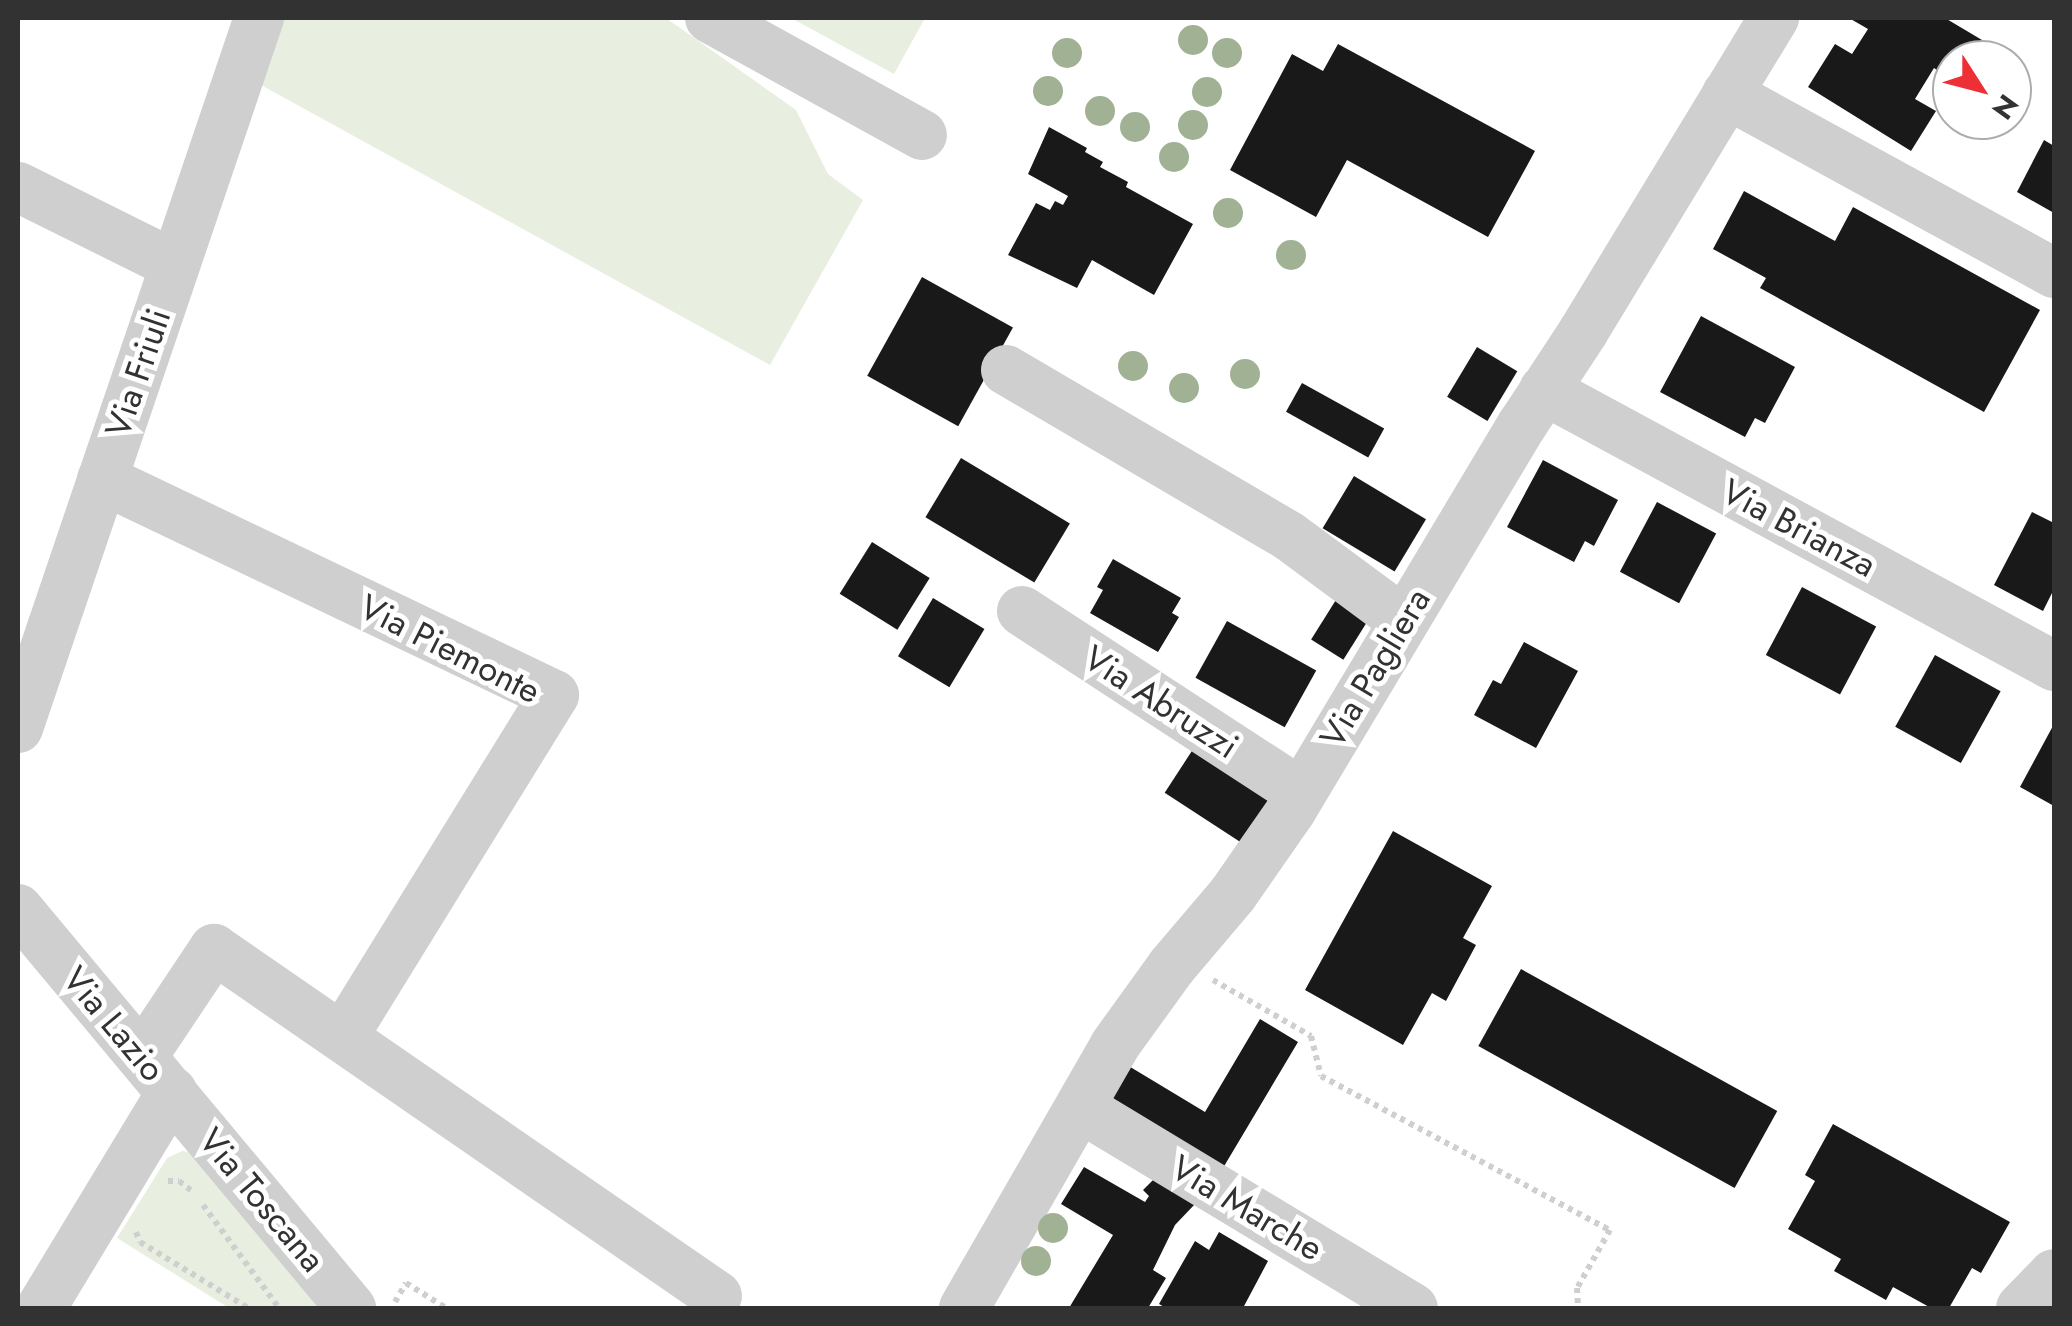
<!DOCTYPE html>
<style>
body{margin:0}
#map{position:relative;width:2072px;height:1326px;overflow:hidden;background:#fff;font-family:Jost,sans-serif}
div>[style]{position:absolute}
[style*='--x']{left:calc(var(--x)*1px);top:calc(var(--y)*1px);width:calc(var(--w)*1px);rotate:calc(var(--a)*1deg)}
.green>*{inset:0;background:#e8efe0}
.building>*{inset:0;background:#191919;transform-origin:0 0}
.path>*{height:6px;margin-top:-3px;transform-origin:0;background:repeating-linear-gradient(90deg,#cfcfcf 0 5px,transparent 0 10px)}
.minor>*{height:50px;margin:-25px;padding:0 25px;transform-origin:25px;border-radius:25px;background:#cfcfcf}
.trees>*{width:30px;height:30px;margin:-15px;border-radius:50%;background:#a0b194}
span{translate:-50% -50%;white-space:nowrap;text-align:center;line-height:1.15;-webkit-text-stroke:10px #fff;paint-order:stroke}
.street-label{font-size:35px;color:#323232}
.frame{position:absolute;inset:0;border:20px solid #323232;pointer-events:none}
.north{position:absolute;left:1932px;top:40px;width:100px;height:100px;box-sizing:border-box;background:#fff;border:2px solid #adadad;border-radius:50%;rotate:126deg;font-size:28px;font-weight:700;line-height:40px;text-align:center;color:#323232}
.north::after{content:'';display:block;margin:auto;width:35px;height:45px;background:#ee2f35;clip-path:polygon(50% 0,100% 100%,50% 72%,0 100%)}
</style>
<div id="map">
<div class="green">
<i style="clip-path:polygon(284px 18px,666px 18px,796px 110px,828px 174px,863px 200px,770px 365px,261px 85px)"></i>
<i style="clip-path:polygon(791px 18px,925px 18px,894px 74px)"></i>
<i style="clip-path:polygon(182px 1151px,194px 1153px,320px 1308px,229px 1308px,117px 1238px,167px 1158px)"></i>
</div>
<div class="building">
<i style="clip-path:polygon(1849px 18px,1945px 18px,1982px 40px,1969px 60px,1952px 60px,1952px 80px,1934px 68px,1915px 99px,1936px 111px,1911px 151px,1808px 87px,1835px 44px,1852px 54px,1868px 29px)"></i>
<i style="clip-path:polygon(1338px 44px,1535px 151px,1488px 237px,1347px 160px,1316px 217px,1230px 170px,1292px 54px,1323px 71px)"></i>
<i style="clip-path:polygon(1049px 127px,1087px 148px,1085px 152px,1103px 162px,1100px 167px,1128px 182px,1126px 187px,1193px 224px,1154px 295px,1092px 260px,1077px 288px,1008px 255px,1036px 203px,1050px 210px,1055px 201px,1063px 205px,1068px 196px,1028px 174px)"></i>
<i style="clip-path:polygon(2044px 140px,2054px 146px,2054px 213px,2017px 192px)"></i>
<i style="clip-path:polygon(1744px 191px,1835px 241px,1853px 207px,2040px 310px,1984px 412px,1760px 288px,1766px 278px,1713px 249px)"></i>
<i style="left:922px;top:277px;width:104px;height:113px;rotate:29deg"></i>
<i style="clip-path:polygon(1701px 316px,1795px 367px,1765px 423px,1755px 418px,1745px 437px,1660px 392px)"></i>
<i style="left:1477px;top:347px;width:47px;height:58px;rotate:31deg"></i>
<i style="left:1302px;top:383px;width:94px;height:33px;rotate:29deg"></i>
<i style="left:961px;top:458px;width:127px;height:69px;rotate:31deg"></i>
<i style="clip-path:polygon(1543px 460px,1618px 500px,1594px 546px,1585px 541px,1574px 562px,1507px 527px)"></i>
<i style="left:1354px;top:476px;width:84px;height:61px;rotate:31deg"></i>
<i style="left:1657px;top:502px;width:67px;height:79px;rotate:28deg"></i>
<i style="clip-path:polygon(2032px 512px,2054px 523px,2054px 589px,2043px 611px,1994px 585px)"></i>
<i style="left:872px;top:542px;width:68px;height:61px;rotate:32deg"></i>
<i style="clip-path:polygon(1113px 559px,1181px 598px,1172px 613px,1179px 617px,1158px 652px,1090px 613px,1103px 590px,1097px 587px)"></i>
<i style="left:1344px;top:587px;width:38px;height:62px;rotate:32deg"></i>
<i style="left:1802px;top:587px;width:84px;height:77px;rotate:28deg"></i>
<i style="left:933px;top:598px;width:60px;height:68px;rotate:31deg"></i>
<i style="left:1227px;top:621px;width:102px;height:65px;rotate:29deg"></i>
<i style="clip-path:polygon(1524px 642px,1578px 671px,1536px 748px,1474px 715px,1493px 680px,1501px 684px)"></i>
<i style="left:1935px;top:655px;width:75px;height:82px;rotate:29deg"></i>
<i style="clip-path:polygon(2054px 724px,2054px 806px,2020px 787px)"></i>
<i style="left:1199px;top:740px;width:92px;height:63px;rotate:33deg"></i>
<i style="clip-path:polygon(1393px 831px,1492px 886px,1463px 938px,1476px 945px,1446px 1001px,1432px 993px,1403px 1045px,1305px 990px)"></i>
<i style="left:1521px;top:969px;width:293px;height:88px;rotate:29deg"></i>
<i style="clip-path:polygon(1260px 1019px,1298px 1042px,1220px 1173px,1105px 1104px,1127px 1065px,1205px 1112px)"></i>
<i style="clip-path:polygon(1833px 1124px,2010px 1222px,1981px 1273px,1972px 1268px,1949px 1308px,1931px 1308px,1893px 1287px,1886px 1300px,1834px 1271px,1841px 1259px,1788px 1229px,1815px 1181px,1805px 1175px)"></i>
<i style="clip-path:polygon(1084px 1167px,1145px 1202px,1149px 1196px,1143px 1190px,1156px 1177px,1195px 1204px,1175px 1225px,1153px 1270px,1166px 1278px,1148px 1308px,1069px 1308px,1113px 1235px,1061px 1204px)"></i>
<i style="clip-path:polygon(1219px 1232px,1268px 1261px,1243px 1308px,1166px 1308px,1159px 1304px,1195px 1241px,1209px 1250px)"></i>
</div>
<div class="path">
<i style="--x:1213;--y:980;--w:113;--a:29.7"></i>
<i style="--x:1311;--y:1036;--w:41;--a:76"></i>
<i style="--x:1321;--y:1076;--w:327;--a:28.1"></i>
<i style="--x:1610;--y:1230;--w:67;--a:119.6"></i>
<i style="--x:1577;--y:1288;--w:20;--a:87"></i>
<i style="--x:168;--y:1181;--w:11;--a:0"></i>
<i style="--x:179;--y:1181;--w:16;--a:38"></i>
<i style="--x:203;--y:1205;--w:128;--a:53.6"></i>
<i style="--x:136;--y:1232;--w:11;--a:68"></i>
<i style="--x:140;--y:1242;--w:127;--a:31.4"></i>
<i style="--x:395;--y:1302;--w:22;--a:-60"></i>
<i style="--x:406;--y:1283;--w:47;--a:32"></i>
</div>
<div class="minor">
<i style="--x:710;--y:18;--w:242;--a:28.9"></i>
<i style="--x:1727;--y:94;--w:373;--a:28.7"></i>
<i style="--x:18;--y:187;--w:175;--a:26.4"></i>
<i style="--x:1006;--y:370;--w:328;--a:30.4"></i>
<i style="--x:1289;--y:536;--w:143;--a:36.5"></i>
<i style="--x:1544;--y:390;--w:580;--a:28.42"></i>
<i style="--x:102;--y:479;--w:501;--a:25.54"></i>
<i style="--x:554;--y:695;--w:401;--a:121.7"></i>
<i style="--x:1022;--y:611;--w:333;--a:33.1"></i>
<i style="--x:18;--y:728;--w:750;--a:-71.25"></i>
<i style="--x:18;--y:909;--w:520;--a:50.15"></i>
<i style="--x:142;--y:1057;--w:130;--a:-56.3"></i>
<i style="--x:214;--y:949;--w:611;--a:34.6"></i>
<i style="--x:1078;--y:1111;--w:19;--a:18"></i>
<i style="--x:1096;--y:1117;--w:370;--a:31.1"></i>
<i style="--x:41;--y:1308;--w:253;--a:-58.8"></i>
<i style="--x:964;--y:1308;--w:303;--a:-60.1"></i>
<i style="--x:1115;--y:1045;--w:97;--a:-54.2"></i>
<i style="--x:1172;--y:966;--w:94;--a:-49.7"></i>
<i style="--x:1233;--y:894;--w:103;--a:-55.2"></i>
<i style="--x:1292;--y:809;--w:448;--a:-59.1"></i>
<i style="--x:1522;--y:425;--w:111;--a:-56.7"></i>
<i style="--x:1583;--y:332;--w:368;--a:-58.7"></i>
<i style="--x:2021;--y:1308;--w:47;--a:-45.9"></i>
</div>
<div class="trees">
<i style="left:1193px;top:40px"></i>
<i style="left:1067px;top:53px"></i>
<i style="left:1227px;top:53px"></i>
<i style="left:1048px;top:91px"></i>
<i style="left:1207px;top:92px"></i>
<i style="left:1100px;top:111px"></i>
<i style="left:1193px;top:125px"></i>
<i style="left:1135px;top:127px"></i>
<i style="left:1174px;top:157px"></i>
<i style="left:1228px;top:213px"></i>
<i style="left:1291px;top:255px"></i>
<i style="left:1133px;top:366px"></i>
<i style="left:1245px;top:374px"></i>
<i style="left:1184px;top:388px"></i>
<i style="left:1053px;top:1228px"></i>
<i style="left:1036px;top:1261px"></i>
</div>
<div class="street-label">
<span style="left:138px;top:373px;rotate:-71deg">Via Friuli</span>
<span style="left:1799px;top:528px;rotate:28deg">Via Brianza</span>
<span style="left:450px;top:649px;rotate:27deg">Via Piemonte</span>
<span style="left:1375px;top:668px;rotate:-59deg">Via Pagliera</span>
<span style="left:1161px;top:702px;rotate:33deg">Via Abruzzi</span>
<span style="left:114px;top:1024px;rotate:50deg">Via Lazio</span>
<span style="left:262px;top:1200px;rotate:50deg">Via Toscana</span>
<span style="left:1247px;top:1208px;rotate:31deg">Via Marche</span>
</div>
<div class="frame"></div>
<div class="north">N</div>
</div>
